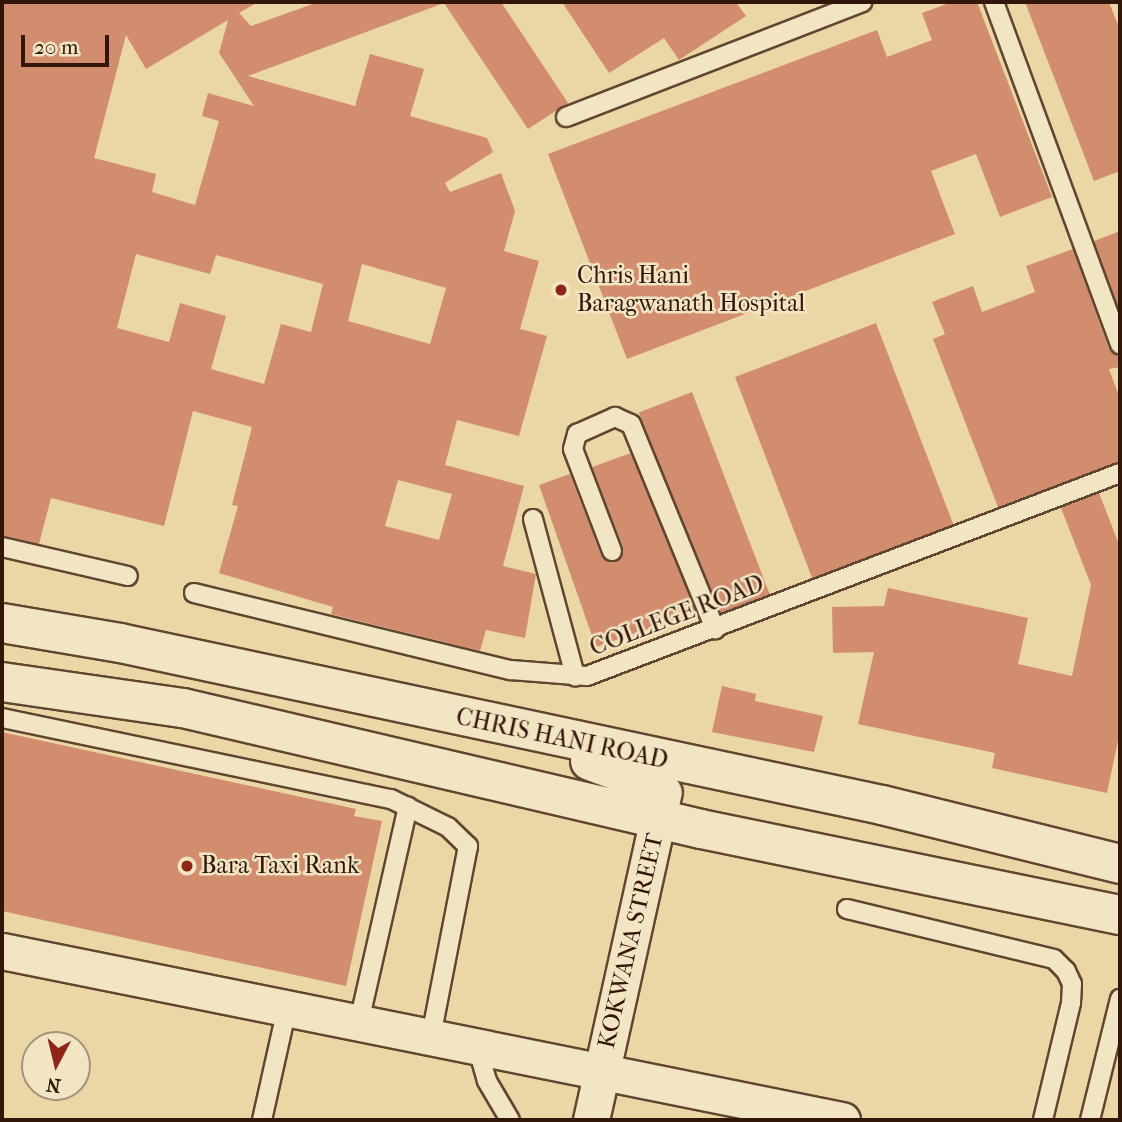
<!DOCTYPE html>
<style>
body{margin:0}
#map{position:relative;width:1122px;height:1122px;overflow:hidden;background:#ebd7a5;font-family:"IM FELL French Canon",serif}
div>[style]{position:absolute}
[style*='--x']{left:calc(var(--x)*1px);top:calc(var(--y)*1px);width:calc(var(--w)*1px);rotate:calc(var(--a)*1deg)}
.building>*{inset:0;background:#d18d6d;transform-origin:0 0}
.roads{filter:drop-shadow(2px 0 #604631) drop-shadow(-2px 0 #604631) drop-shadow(0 2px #604631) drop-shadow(0 -2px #604631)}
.service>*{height:18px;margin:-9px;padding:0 9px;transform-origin:9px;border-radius:9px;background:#f2e5c4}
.minor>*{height:35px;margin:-17.5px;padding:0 17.5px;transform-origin:17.5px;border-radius:17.5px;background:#f2e5c4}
.secondary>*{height:38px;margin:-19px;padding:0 19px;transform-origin:19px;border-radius:19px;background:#f2e5c4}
.dots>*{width:19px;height:19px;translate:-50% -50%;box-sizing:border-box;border:4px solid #f2e5c4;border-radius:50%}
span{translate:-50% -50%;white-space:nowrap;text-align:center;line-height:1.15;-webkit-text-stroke:5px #f2e5c4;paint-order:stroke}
.poi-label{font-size:24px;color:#32160a}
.left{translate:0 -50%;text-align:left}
.street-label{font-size:24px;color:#32160a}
.frame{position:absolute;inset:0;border:4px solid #32160a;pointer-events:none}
.north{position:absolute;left:21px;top:1031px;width:70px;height:70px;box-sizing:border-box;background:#f2e5c4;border:2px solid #a5927a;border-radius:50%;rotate:187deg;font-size:19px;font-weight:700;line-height:28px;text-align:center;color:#32160a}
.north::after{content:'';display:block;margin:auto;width:24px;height:32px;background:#8f2418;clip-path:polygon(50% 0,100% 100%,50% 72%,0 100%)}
.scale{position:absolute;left:21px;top:35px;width:88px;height:32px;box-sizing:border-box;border:4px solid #32160a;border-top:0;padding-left:9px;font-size:21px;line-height:24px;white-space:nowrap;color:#32160a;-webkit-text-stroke:5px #f2e5c4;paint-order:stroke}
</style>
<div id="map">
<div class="building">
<i style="clip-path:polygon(evenodd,2px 2px,258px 2px,239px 13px,251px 26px,318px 2px,501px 2px,568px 103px,528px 129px,444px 3px,248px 76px,355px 106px,370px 54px,424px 69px,410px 116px,487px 138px,493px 152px,445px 183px,450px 192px,501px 173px,515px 211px,504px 251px,539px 261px,520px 329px,547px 336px,519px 436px,457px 420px,445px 465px,524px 486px,503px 566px,536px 574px,525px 638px,486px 630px,480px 651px,331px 614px,333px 607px,219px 573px,238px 506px,232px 505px,252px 427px,193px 411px,164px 526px,51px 498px,39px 544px,2px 536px,2px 2px,228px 20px,219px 53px,254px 106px,208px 93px,202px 116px,219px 121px,195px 205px,152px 192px,156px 174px,94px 158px,126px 35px,146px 69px,228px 20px,2px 2px,136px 254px,210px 274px,216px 255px,323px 284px,311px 332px,281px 324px,264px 384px,211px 369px,226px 316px,180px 303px,169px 342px,117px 328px,136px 254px,2px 2px,362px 264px,446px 288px,430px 344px,348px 321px,362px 264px,2px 2px,398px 480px,452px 494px,439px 540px,385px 526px,398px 480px)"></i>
<i style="clip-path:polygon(562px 2px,736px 2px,746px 16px,679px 60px,664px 38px,609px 73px)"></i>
<i style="clip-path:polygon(952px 2px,977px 2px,1052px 197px,1000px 217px,976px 154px,931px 171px,955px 234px,627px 359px,548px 154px,877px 30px,887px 57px,932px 40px,922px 13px)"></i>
<i style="clip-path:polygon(1025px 2px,1109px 2px,1120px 30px,1120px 171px,1094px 181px)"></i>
<i style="clip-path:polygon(1120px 231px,1120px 313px,1094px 241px)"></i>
<i style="clip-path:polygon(1073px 249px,1109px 349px,1120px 356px,1120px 367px,1109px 369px,1120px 399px,1120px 462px,998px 507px,933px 339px,945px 334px,932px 302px,973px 286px,982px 312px,1035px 292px,1026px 266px)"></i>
<i style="left:876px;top:323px;width:216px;height:151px;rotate:69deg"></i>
<i style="left:692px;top:392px;width:217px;height:57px;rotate:69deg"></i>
<i style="clip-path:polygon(631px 453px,696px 612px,596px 647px,539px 485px,570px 474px,601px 555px,615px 562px,623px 547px,592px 467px)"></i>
<i style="clip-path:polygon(1099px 493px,1120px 547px,1120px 731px,1107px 793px,992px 768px,995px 753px,858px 724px,874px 652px,833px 653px,832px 607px,884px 606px,888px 588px,1028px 618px,1018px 664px,1072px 676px,1091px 585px,1061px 508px)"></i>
<i style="clip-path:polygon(722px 686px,756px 694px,755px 701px,823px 716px,814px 752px,712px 732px)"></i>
<i style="clip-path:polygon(2px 732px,356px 809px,354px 816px,382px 821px,346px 986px,2px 911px)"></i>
</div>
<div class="roads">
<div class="service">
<i style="--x:994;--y:2;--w:365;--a:69.8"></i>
<i style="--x:566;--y:117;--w:318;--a:-21.2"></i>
<i style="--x:533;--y:519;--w:163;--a:75"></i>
<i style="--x:2;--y:547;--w:129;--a:13"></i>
<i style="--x:612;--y:551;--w:109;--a:-110.9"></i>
<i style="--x:573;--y:449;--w:16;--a:-75"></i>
<i style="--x:577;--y:434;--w:42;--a:-24.1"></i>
<i style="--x:615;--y:417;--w:17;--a:24"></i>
<i style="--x:631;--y:424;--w:222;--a:67.7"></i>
<i style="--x:194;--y:593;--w:326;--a:13.7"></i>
<i style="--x:511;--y:670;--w:76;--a:4.5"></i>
<i style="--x:587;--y:676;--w:570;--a:-20.85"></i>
<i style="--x:2;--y:718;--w:397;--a:11.8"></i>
<i style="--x:391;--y:799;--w:64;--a:26.2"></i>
<i style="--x:448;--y:827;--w:28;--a:44"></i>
<i style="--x:468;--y:846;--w:194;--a:101"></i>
<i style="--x:847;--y:909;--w:213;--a:13.6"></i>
<i style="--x:1054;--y:959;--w:17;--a:45"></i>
<i style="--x:1066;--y:971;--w:14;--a:65"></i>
<i style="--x:1072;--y:984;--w:19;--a:93"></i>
<i style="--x:1071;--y:1003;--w:120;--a:103.5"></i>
<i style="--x:359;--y:1022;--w:221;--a:-77.2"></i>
<i style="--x:477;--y:1046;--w:36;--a:74"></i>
<i style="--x:487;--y:1081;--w:45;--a:59.5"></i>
<i style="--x:262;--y:1120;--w:115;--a:-77.4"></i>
<i style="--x:1090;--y:1120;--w:125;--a:-76.1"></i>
</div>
<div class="minor">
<i style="--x:2;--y:951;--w:857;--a:11.38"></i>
<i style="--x:591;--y:1120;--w:336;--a:-77.5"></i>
</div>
<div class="secondary">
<i style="--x:2;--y:623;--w:120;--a:9.6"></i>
<i style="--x:120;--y:643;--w:779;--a:12"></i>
<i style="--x:882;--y:805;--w:245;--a:13.9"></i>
<i style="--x:2;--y:682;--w:183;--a:8.2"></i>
<i style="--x:183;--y:708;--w:532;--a:13.15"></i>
<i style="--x:701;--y:829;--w:428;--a:11.6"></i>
<i style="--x:590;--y:761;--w:40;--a:20.2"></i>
<i style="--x:628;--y:775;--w:25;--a:34"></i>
<i style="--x:649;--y:789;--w:32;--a:74"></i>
</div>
</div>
<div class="dots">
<i style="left:561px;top:290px;background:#8f2418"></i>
<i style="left:187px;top:866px;background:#8f2418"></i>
</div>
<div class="poi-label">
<span class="left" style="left:577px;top:290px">Chris Hani<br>Baragwanath Hospital</span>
<span class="left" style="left:201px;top:866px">Bara Taxi Rank</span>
</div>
<div class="street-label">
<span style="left:677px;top:616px;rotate:-21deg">COLLEGE ROAD</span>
<span style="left:562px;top:739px;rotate:12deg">CHRIS HANI ROAD</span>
<span style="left:631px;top:941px;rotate:-77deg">KOKWANA STREET</span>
</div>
<div class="frame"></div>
<div class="north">N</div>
<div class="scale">20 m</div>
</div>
